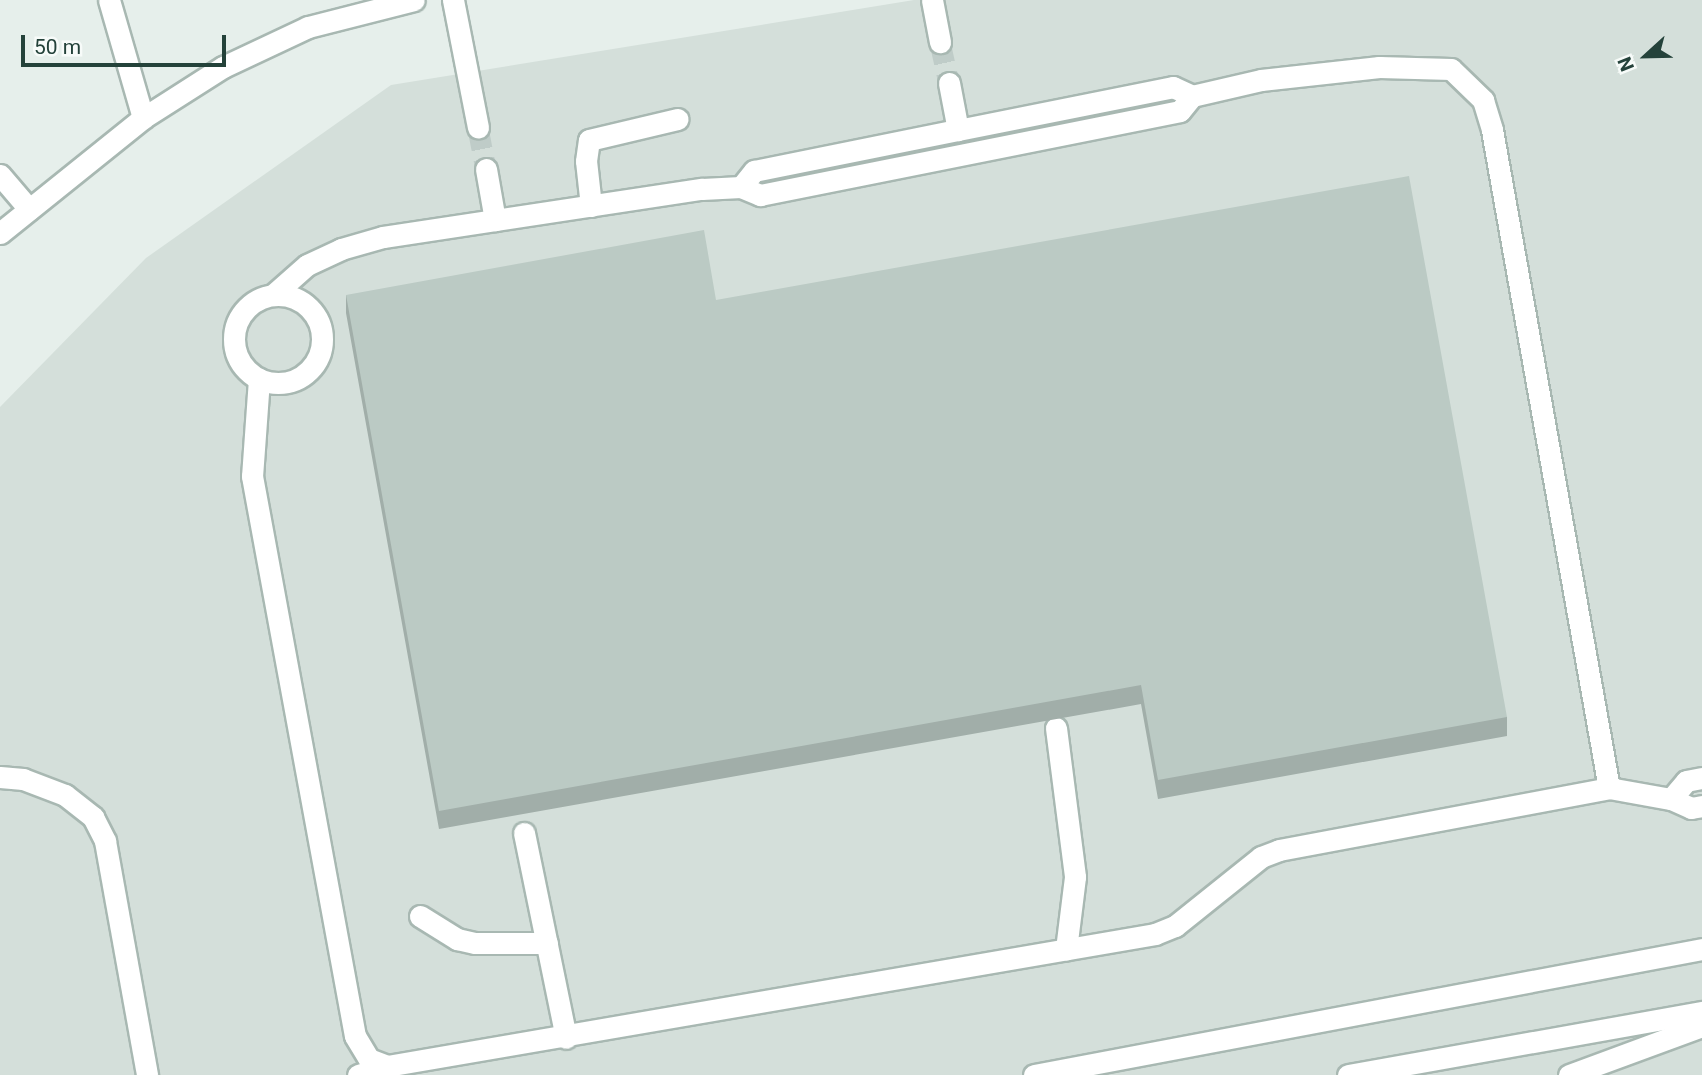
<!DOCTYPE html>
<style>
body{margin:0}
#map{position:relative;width:1702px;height:1075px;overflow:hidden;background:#e6efeb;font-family:Roboto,sans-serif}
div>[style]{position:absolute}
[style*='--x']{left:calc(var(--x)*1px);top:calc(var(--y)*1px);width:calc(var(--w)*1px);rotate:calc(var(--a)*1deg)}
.built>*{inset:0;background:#d4dfda}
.minor-tunnel>*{height:21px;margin-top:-10.5px;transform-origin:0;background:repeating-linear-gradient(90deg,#bfccc8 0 21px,transparent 0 31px)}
.roads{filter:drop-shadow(2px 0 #a8b8b2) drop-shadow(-2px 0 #a8b8b2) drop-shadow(0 2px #a8b8b2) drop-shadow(0 -2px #a8b8b2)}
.minor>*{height:21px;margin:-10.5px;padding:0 10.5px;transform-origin:10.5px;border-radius:10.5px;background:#fff}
.minor>.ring{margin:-10.5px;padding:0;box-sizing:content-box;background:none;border:21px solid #fff;border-radius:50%}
.wall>*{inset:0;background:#a1aea9}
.building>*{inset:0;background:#bbcac4}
span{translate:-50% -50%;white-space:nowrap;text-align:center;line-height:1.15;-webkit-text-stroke:5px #f7fbf9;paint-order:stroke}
.north{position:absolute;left:1611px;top:21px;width:70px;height:70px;-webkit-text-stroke:5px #f7fbf9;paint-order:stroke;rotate:248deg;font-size:19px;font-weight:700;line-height:28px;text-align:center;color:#24423a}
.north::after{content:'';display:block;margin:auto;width:24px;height:32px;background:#24423a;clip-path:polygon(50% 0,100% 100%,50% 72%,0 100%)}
.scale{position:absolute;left:21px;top:35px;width:205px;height:32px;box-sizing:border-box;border:4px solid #24423a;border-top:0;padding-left:9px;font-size:21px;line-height:24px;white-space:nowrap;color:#24423a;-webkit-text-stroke:5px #f7fbf9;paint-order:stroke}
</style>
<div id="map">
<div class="built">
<i style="clip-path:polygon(914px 0,1702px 0,1702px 1075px,0 1075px,0 407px,146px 258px,391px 85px)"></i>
</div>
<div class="minor-tunnel">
<i style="--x:940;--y:42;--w:42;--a:77.6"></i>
<i style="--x:478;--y:128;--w:42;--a:79"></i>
</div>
<div class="roads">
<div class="minor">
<i style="--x:109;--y:0;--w:123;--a:73.9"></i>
<i style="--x:453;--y:0;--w:130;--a:78.9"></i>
<i style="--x:932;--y:0;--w:43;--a:79.2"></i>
<i style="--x:949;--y:83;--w:48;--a:79.2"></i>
<i style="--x:486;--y:169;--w:52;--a:80"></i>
<i style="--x:0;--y:175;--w:45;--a:49.5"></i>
<i style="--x:741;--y:187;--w:21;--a:-51"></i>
<i style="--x:754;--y:171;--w:208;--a:-11.4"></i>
<i style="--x:958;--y:130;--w:219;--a:-11.3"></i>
<i style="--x:1173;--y:87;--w:21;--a:25"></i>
<i style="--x:591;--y:206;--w:45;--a:-96.3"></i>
<i style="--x:586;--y:161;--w:21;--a:-82"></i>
<i style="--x:589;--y:140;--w:91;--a:-13.3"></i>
<i style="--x:0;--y:233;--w:184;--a:-38.8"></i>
<i style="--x:143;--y:118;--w:95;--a:-32.5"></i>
<i style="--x:223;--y:67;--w:94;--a:-25.2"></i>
<i style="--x:308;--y:27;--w:109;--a:-14.3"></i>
<i style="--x:273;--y:295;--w:45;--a:-41.4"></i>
<i style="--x:307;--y:265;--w:38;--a:-25"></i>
<i style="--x:341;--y:249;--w:44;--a:-15.9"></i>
<i style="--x:383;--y:237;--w:323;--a:-8.6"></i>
<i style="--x:702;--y:189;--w:39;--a:-3"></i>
<i style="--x:741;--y:187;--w:21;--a:23"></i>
<i style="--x:760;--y:195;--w:428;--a:-11.3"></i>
<i style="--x:1180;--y:111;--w:19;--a:-51"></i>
<i style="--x:1192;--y:96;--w:71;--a:-13.1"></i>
<i style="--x:1261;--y:80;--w:119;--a:-6.3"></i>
<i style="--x:1379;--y:67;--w:72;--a:1.6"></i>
<i style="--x:1451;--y:69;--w:45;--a:44.1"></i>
<i style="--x:1483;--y:100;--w:31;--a:73"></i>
<i style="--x:1492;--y:130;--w:668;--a:79.92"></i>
<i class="ring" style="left:234px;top:295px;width:67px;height:67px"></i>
<i style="--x:259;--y:379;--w:97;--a:94.1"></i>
<i style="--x:252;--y:476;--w:569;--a:79.58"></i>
<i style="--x:355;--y:1036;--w:27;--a:59"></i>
<i style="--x:369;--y:1059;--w:19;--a:21"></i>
<i style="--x:387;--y:1066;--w:779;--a:-9.75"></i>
<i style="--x:1155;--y:934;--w:22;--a:-22"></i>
<i style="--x:1175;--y:926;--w:110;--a:-38.7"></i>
<i style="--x:1261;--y:857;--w:19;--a:-21"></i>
<i style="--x:1279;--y:850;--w:336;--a:-10.6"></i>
<i style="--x:1609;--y:788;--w:63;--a:10.1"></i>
<i style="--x:1671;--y:799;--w:22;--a:24"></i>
<i style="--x:1691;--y:808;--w:11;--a:-10"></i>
<i style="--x:1056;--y:728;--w:150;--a:82.7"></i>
<i style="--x:1075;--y:877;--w:73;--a:97.1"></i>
<i style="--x:0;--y:777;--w:23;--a:5"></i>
<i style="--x:23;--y:779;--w:45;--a:20.9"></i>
<i style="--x:65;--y:795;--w:36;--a:38"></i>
<i style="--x:93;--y:817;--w:27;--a:63"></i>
<i style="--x:105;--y:841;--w:238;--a:79.8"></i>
<i style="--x:1671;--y:799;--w:23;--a:-50"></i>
<i style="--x:1686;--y:781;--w:16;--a:-11"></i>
<i style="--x:524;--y:833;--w:209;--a:78.4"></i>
<i style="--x:420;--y:916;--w:44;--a:31.9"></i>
<i style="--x:457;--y:939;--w:18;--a:13"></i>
<i style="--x:475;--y:943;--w:72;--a:0"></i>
<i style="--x:358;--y:1075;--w:30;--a:-17"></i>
<i style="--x:1034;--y:1075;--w:680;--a:-10.68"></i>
<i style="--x:1348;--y:1075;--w:360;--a:-10.1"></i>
<i style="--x:1569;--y:1075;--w:142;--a:-20.2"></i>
</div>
</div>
<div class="wall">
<i style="clip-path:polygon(346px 295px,1507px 717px,1507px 736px,1158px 799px,1141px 704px,439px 829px,346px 313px)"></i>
</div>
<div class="building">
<i style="clip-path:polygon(1409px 176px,1507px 717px,1158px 780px,1141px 685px,439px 811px,346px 295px,704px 230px,716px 300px)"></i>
</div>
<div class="north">N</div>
<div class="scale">50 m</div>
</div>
